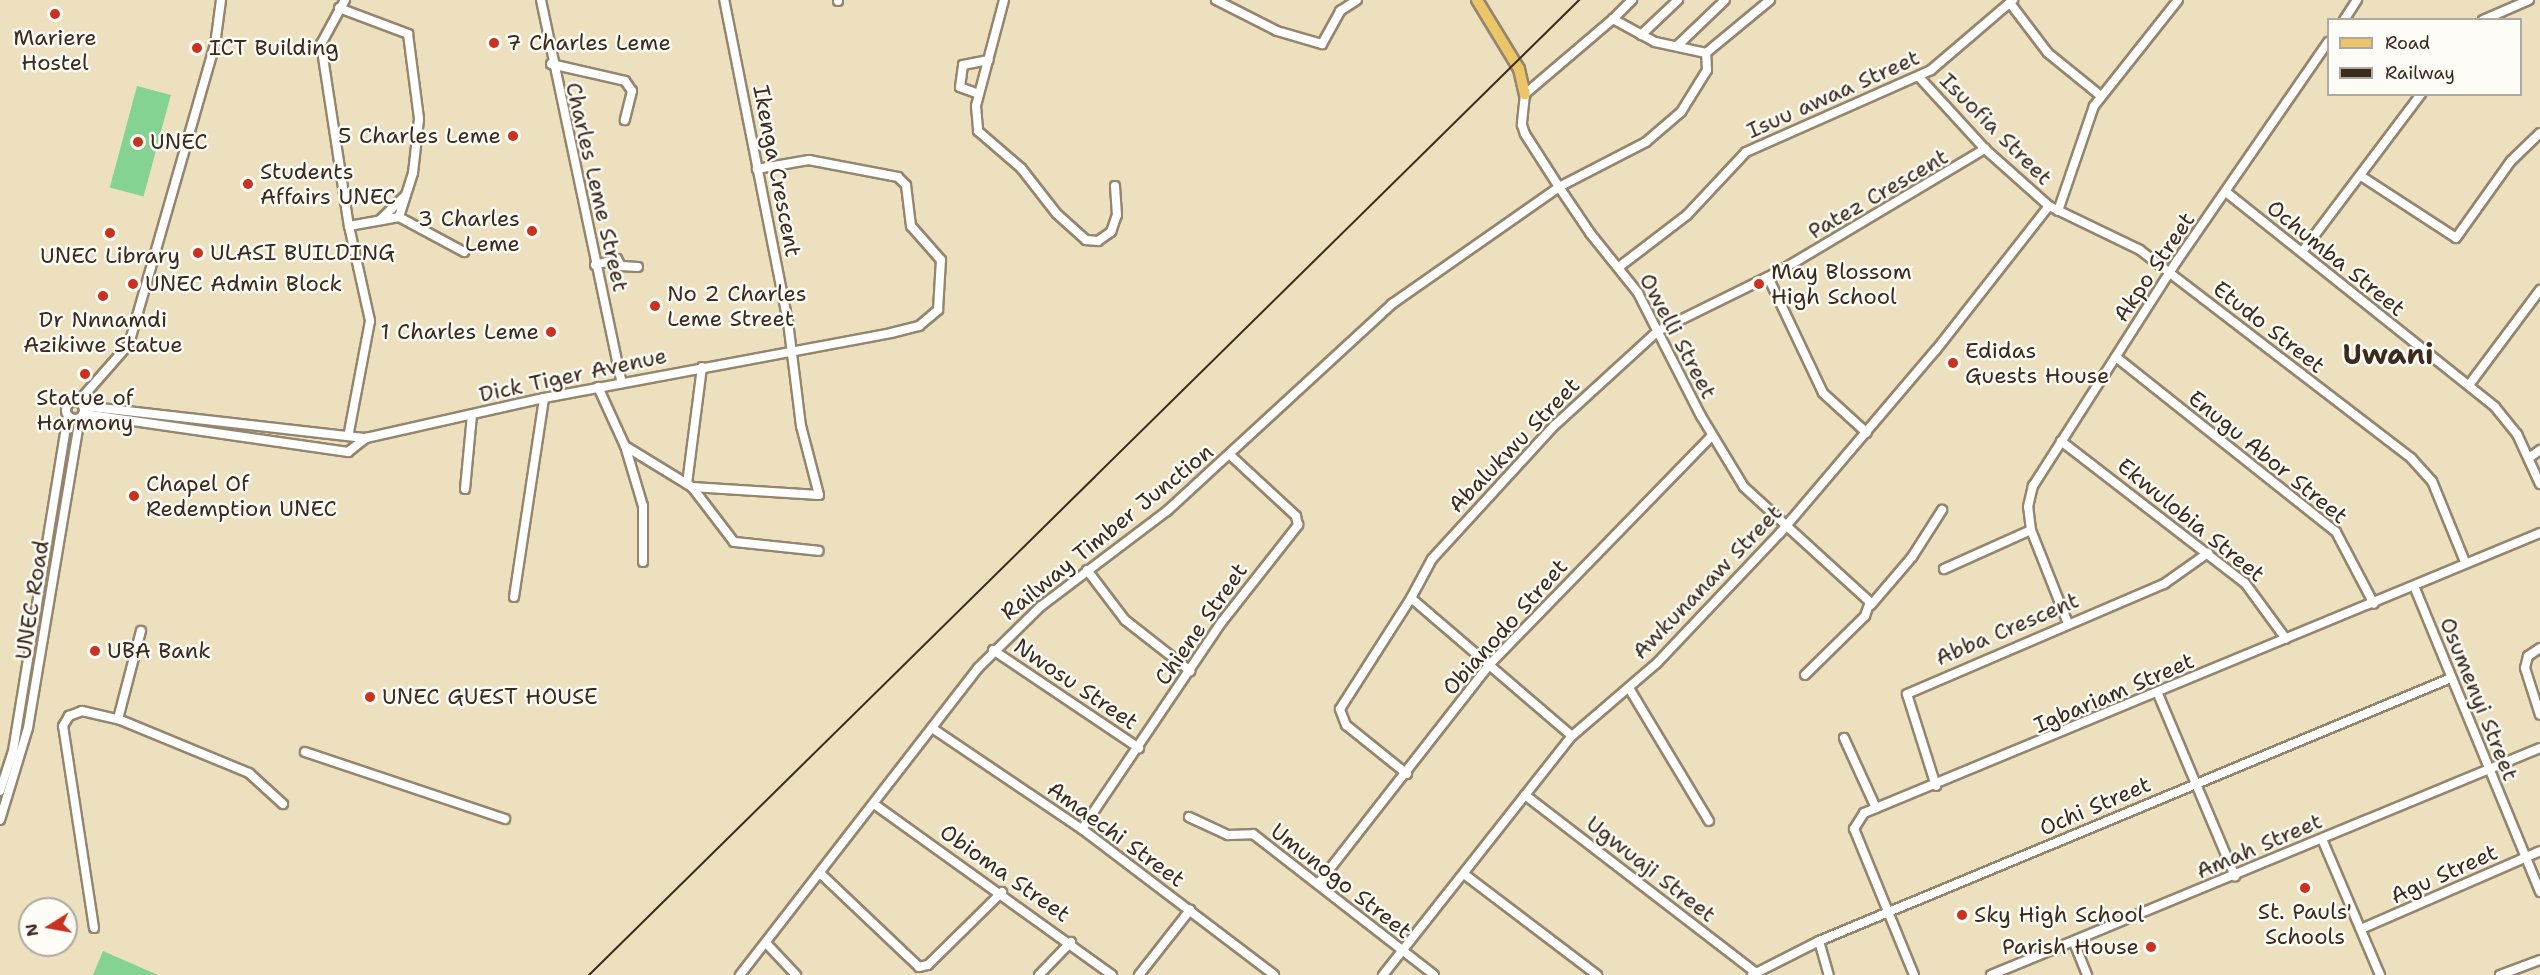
<!DOCTYPE html>
<style>
body{margin:0}
#map{position:relative;width:2540px;height:975px;overflow:hidden;background:#ece0be;font-family:"Shantell Sans",sans-serif}
div>[style]{position:absolute}
[style*='--x']{left:calc(var(--x)*1px);top:calc(var(--y)*1px);width:calc(var(--w)*1px);rotate:calc(var(--a)*1deg)}
.green>*{inset:0;background:#85d392;transform-origin:0 0}
.roads{filter:drop-shadow(2px 0 #94856e) drop-shadow(-2px 0 #94856e) drop-shadow(0 2px #94856e) drop-shadow(0 -2px #94856e)}
.minor>*{height:8px;margin:-4px;padding:0 4px;transform-origin:4px;border-radius:4px;background:#fff}
.minor>.ring{margin:-4px;padding:0;box-sizing:content-box;background:none;border:8px solid #fff;border-radius:50%}
.major>*{height:10px;margin:-5px;padding:0 5px;transform-origin:5px;border-radius:5px;background:#ecc569}
.rail>*{height:2px;margin:-1px;padding:0 1px;transform-origin:1px;border-radius:1px;background:#3b2a1e}
.dots>*{width:16px;height:16px;translate:-50% -50%;box-sizing:border-box;border:3px solid #fdfcf7;border-radius:50%}
span{translate:-50% -50%;white-space:nowrap;text-align:center;line-height:1.15;-webkit-text-stroke:5px #fdfcf7;paint-order:stroke}
.poi-label{font-size:22px;color:#3b2a1e}
.left{translate:0 -50%;text-align:left}
.right{translate:-100% -50%;text-align:right}
.street-label{font-size:22px;color:#3b2a1e}
.district-label{font-size:28px;color:#3b2a1e;font-weight:700}
.legend{position:absolute;left:2327px;top:18px;width:195px;height:78px;box-sizing:border-box;background:#fdfcf7;border:2px solid #afa8a0;margin:0;padding:8px 10px;list-style:none;font-size:18px;color:#3b2a1e}
.legend li{display:flex;align-items:center;gap:12px;height:30px}
.legend b{width:30px;border:2px solid #afa8a0}
.north{position:absolute;left:18px;top:897px;width:60px;height:60px;box-sizing:border-box;background:#fdfcf7;border:2px solid #afa8a0;border-radius:50%;rotate:259deg;font-size:16px;font-weight:700;line-height:24px;text-align:center;color:#3b2a1e}
.north::after{content:'';display:block;margin:auto;width:21px;height:27px;background:#c8321e;clip-path:polygon(50% 0,100% 100%,50% 72%,0 100%)}
</style>
<div id="map">
<div class="green">
<i style="left:137px;top:86px;width:35px;height:105px;rotate:15deg"></i>
<i style="clip-path:polygon(103px 951px,158px 975px,93px 975px)"></i>
</div>
<div class="roads">
<div class="minor">
<i style="--x:345;--y:0;--w:50;--a:118.6"></i>
<i style="--x:321;--y:44;--w:184;--a:81.3"></i>
<i style="--x:349;--y:226;--w:97;--a:77.5"></i>
<i style="--x:370;--y:321;--w:113;--a:100.7"></i>
<i style="--x:541;--y:0;--w:389;--a:78.1"></i>
<i style="--x:1004;--y:0;--w:110;--a:104.8"></i>
<i style="--x:976;--y:106;--w:25;--a:85"></i>
<i style="--x:978;--y:131;--w:57;--a:40.7"></i>
<i style="--x:1021;--y:168;--w:58;--a:52"></i>
<i style="--x:1057;--y:214;--w:39;--a:42"></i>
<i style="--x:1086;--y:240;--w:12;--a:5"></i>
<i style="--x:1098;--y:241;--w:16;--a:-35"></i>
<i style="--x:1111;--y:232;--w:18;--a:-71"></i>
<i style="--x:1117;--y:215;--w:29;--a:-94"></i>
<i style="--x:1216;--y:0;--w:68;--a:26.9"></i>
<i style="--x:1277;--y:31;--w:47;--a:16.1"></i>
<i style="--x:1322;--y:44;--w:38;--a:-61"></i>
<i style="--x:1340;--y:11;--w:20;--a:-33"></i>
<i style="--x:838;--y:1;--w:1;--a:-90"></i>
<i style="--x:2010;--y:3;--w:63;--a:52.8"></i>
<i style="--x:2048;--y:53;--w:68;--a:39.1"></i>
<i style="--x:339;--y:8;--w:74;--a:20.6"></i>
<i style="--x:408;--y:34;--w:86;--a:82.6"></i>
<i style="--x:419;--y:119;--w:54;--a:96.3"></i>
<i style="--x:413;--y:173;--w:46;--a:107.7"></i>
<i style="--x:1613;--y:19;--w:27;--a:-45"></i>
<i style="--x:2344;--y:20;--w:24;--a:-57"></i>
<i style="--x:2483;--y:20;--w:50;--a:-23.5"></i>
<i style="--x:1641;--y:35;--w:51;--a:-43.4"></i>
<i style="--x:1677;--y:46;--w:66;--a:-43.8"></i>
<i style="--x:1706;--y:53;--w:83;--a:-39.6"></i>
<i style="--x:551;--y:64;--w:76;--a:12.9"></i>
<i style="--x:625;--y:81;--w:12;--a:55"></i>
<i style="--x:632;--y:91;--w:30;--a:104"></i>
<i style="--x:1919;--y:77;--w:98;--a:47.5"></i>
<i style="--x:1985;--y:149;--w:86;--a:41.7"></i>
<i style="--x:2049;--y:206;--w:101;--a:25.8"></i>
<i style="--x:2140;--y:250;--w:342;--a:37.5"></i>
<i style="--x:2411;--y:458;--w:31;--a:48"></i>
<i style="--x:2432;--y:481;--w:87;--a:67.8"></i>
<i style="--x:979;--y:94;--w:20;--a:-160"></i>
<i style="--x:960;--y:87;--w:22;--a:-82"></i>
<i style="--x:963;--y:65;--w:26;--a:-11"></i>
<i style="--x:2361;--y:176;--w:113;--a:33.1"></i>
<i style="--x:2456;--y:238;--w:95;--a:-54.5"></i>
<i style="--x:2511;--y:161;--w:40;--a:-44"></i>
<i style="--x:2226;--y:192;--w:344;--a:38.6"></i>
<i style="--x:2495;--y:407;--w:35;--a:51"></i>
<i style="--x:2517;--y:434;--w:55;--a:65.3"></i>
<i style="--x:2058;--y:211;--w:111;--a:-71.1"></i>
<i style="--x:2094;--y:106;--w:135;--a:-51.6"></i>
<i style="--x:380;--y:220;--w:35;--a:-44"></i>
<i style="--x:349;--y:226;--w:51;--a:-10.2"></i>
<i style="--x:399;--y:217;--w:74;--a:28.3"></i>
<i style="--x:2302;--y:252;--w:198;--a:-53"></i>
<i style="--x:595;--y:265;--w:23;--a:-15"></i>
<i style="--x:617;--y:259;--w:8;--a:60"></i>
<i style="--x:621;--y:266;--w:17;--a:3"></i>
<i style="--x:1619;--y:267;--w:86;--a:-37.4"></i>
<i style="--x:1687;--y:215;--w:86;--a:-46.9"></i>
<i style="--x:1746;--y:152;--w:202;--a:-23.9"></i>
<i style="--x:1931;--y:70;--w:108;--a:-40.5"></i>
<i style="--x:1768;--y:277;--w:128;--a:64.6"></i>
<i style="--x:1823;--y:393;--w:59;--a:42.3"></i>
<i style="--x:2116;--y:357;--w:281;--a:38.5"></i>
<i style="--x:2336;--y:532;--w:81;--a:62.2"></i>
<i style="--x:2469;--y:385;--w:119;--a:-53.2"></i>
<i style="--x:598;--y:387;--w:65;--a:65.4"></i>
<i style="--x:625;--y:446;--w:79;--a:31.5"></i>
<i style="--x:692;--y:487;--w:127;--a:3.6"></i>
<i style="--x:819;--y:495;--w:71;--a:-104.6"></i>
<i style="--x:801;--y:426;--w:105;--a:-97.1"></i>
<i style="--x:788;--y:322;--w:328;--a:-101.2"></i>
<i class="ring" style="left:66px;top:401px;width:10px;height:10px"></i>
<i style="--x:79;--y:401;--w:76;--a:-48.7"></i>
<i style="--x:129;--y:344;--w:311;--a:-74"></i>
<i style="--x:215;--y:45;--w:45;--a:-82.4"></i>
<i style="--x:83;--y:406;--w:285;--a:6.5"></i>
<i style="--x:84;--y:414;--w:267;--a:8.2"></i>
<i style="--x:348;--y:452;--w:23;--a:-38"></i>
<i style="--x:366;--y:438;--w:182;--a:-12.7"></i>
<i style="--x:544;--y:398;--w:353;--a:-10.6"></i>
<i style="--x:891;--y:333;--w:29;--a:-14"></i>
<i style="--x:919;--y:326;--w:25;--a:-40"></i>
<i style="--x:938;--y:310;--w:50;--a:-86.6"></i>
<i style="--x:941;--y:260;--w:45;--a:-131.4"></i>
<i style="--x:911;--y:226;--w:41;--a:-97"></i>
<i style="--x:906;--y:185;--w:11;--a:-135"></i>
<i style="--x:898;--y:177;--w:91;--a:-169.2"></i>
<i style="--x:809;--y:160;--w:53;--a:170.2"></i>
<i style="--x:2061;--y:441;--w:232;--a:37.7"></i>
<i style="--x:2245;--y:583;--w:69;--a:53.8"></i>
<i style="--x:626;--y:449;--w:59;--a:73.4"></i>
<i style="--x:643;--y:506;--w:56;--a:90"></i>
<i style="--x:2529;--y:458;--w:14;--a:-36"></i>
<i style="--x:687;--y:484;--w:118;--a:-82.7"></i>
<i style="--x:692;--y:487;--w:69;--a:52.6"></i>
<i style="--x:734;--y:542;--w:85;--a:6"></i>
<i style="--x:465;--y:489;--w:74;--a:-84.6"></i>
<i style="--x:1944;--y:569;--w:95;--a:-24.1"></i>
<i style="--x:1087;--y:570;--w:63;--a:52.8"></i>
<i style="--x:1125;--y:620;--w:83;--a:38.1"></i>
<i style="--x:2414;--y:586;--w:331;--a:67.6"></i>
<i style="--x:514;--y:597;--w:201;--a:-81.4"></i>
<i style="--x:1871;--y:605;--w:63;--a:-49.5"></i>
<i style="--x:1912;--y:557;--w:56;--a:-57.4"></i>
<i style="--x:2067;--y:621;--w:98;--a:-111.6"></i>
<i style="--x:2031;--y:530;--w:23;--a:-97"></i>
<i style="--x:2028;--y:507;--w:22;--a:-77"></i>
<i style="--x:2033;--y:486;--w:267;--a:-57.4"></i>
<i style="--x:2177;--y:261;--w:266;--a:-55.4"></i>
<i style="--x:2540;--y:648;--w:14;--a:146"></i>
<i style="--x:2528;--y:656;--w:12;--a:104"></i>
<i style="--x:2525;--y:668;--w:49;--a:72.3"></i>
<i style="--x:993;--y:650;--w:176;--a:33.9"></i>
<i style="--x:1629;--y:688;--w:155;--a:59"></i>
<i style="--x:2158;--y:694;--w:198;--a:67.1"></i>
<i style="--x:118;--y:719;--w:91;--a:-75.4"></i>
<i style="--x:932;--y:728;--w:181;--a:34"></i>
<i style="--x:1082;--y:829;--w:241;--a:37.2"></i>
<i style="--x:1572;--y:736;--w:212;--a:-139.4"></i>
<i style="--x:1411;--y:598;--w:44;--a:-61.7"></i>
<i style="--x:1432;--y:559;--w:182;--a:-47.5"></i>
<i style="--x:1555;--y:425;--w:139;--a:-42.4"></i>
<i style="--x:1658;--y:331;--w:136;--a:-26.2"></i>
<i style="--x:1780;--y:271;--w:239;--a:-30.8"></i>
<i style="--x:1844;--y:738;--w:77;--a:65.4"></i>
<i style="--x:305;--y:752;--w:211;--a:18.5"></i>
<i style="--x:1407;--y:774;--w:78;--a:-141.2"></i>
<i style="--x:1346;--y:725;--w:17;--a:-111"></i>
<i style="--x:1340;--y:709;--w:132;--a:-57.4"></i>
<i style="--x:1936;--y:786;--w:96;--a:-107.5"></i>
<i style="--x:1907;--y:694;--w:280;--a:-23.2"></i>
<i style="--x:2164;--y:584;--w:54;--a:-35.2"></i>
<i style="--x:0;--y:791;--w:42;--a:-72"></i>
<i style="--x:13;--y:751;--w:339;--a:-80.7"></i>
<i style="--x:1525;--y:795;--w:290;--a:37.6"></i>
<i style="--x:874;--y:804;--w:293;--a:35.7"></i>
<i style="--x:1189;--y:817;--w:43;--a:24.8"></i>
<i style="--x:1228;--y:835;--w:25;--a:-2"></i>
<i style="--x:1253;--y:834;--w:229;--a:37.9"></i>
<i style="--x:0;--y:820;--w:96;--a:-73.1"></i>
<i style="--x:28;--y:728;--w:314;--a:-80.5"></i>
<i style="--x:1082;--y:829;--w:249;--a:-56"></i>
<i style="--x:1221;--y:623;--w:125;--a:-51.8"></i>
<i style="--x:1298;--y:525;--w:9;--a:-103"></i>
<i style="--x:1296;--y:516;--w:91;--a:-137.2"></i>
<i style="--x:2322;--y:839;--w:148;--a:66.9"></i>
<i style="--x:821;--y:874;--w:135;--a:43.5"></i>
<i style="--x:919;--y:967;--w:9;--a:-13"></i>
<i style="--x:928;--y:965;--w:104;--a:-44.6"></i>
<i style="--x:1464;--y:874;--w:167;--a:37.2"></i>
<i style="--x:1318;--y:884;--w:278;--a:-52"></i>
<i style="--x:1489;--y:665;--w:320;--a:-45.8"></i>
<i style="--x:94;--y:928;--w:204;--a:-98.7"></i>
<i style="--x:63;--y:726;--w:12;--a:-59"></i>
<i style="--x:69;--y:716;--w:14;--a:-21"></i>
<i style="--x:82;--y:711;--w:37;--a:13"></i>
<i style="--x:118;--y:719;--w:142;--a:22.4"></i>
<i style="--x:249;--y:773;--w:46;--a:42.4"></i>
<i style="--x:2361;--y:929;--w:195;--a:-23.5"></i>
<i style="--x:1819;--y:941;--w:35;--a:74"></i>
<i style="--x:766;--y:943;--w:44;--a:46.8"></i>
<i style="--x:2075;--y:945;--w:32;--a:68"></i>
<i style="--x:740;--y:975;--w:388;--a:-52.2"></i>
<i style="--x:978;--y:668;--w:87;--a:-44.5"></i>
<i style="--x:1040;--y:607;--w:159;--a:-37.1"></i>
<i style="--x:1167;--y:511;--w:306;--a:-42.6"></i>
<i style="--x:1392;--y:304;--w:204;--a:-35"></i>
<i style="--x:1559;--y:187;--w:98;--a:-27.3"></i>
<i style="--x:1646;--y:142;--w:46;--a:-40.6"></i>
<i style="--x:1681;--y:112;--w:49;--a:-58.2"></i>
<i style="--x:1707;--y:70;--w:17;--a:-93"></i>
<i style="--x:1706;--y:53;--w:52;--a:-167.8"></i>
<i style="--x:1655;--y:42;--w:48;--a:-151.3"></i>
<i style="--x:1613;--y:19;--w:116;--a:139.6"></i>
<i style="--x:1525;--y:94;--w:31;--a:96"></i>
<i style="--x:1522;--y:125;--w:9;--a:72"></i>
<i style="--x:1525;--y:134;--w:63;--a:57.3"></i>
<i style="--x:1559;--y:187;--w:55;--a:56"></i>
<i style="--x:1590;--y:233;--w:77;--a:51.3"></i>
<i style="--x:1638;--y:293;--w:138;--a:62.9"></i>
<i style="--x:1701;--y:416;--w:83;--a:58.8"></i>
<i style="--x:1744;--y:487;--w:171;--a:42.4"></i>
<i style="--x:1870;--y:602;--w:15;--a:110"></i>
<i style="--x:1865;--y:616;--w:84;--a:135.5"></i>
<i style="--x:1039;--y:975;--w:46;--a:-45.9"></i>
<i style="--x:1139;--y:975;--w:83;--a:-51.9"></i>
<i style="--x:1383;--y:975;--w:305;--a:-51.7"></i>
<i style="--x:1572;--y:736;--w:112;--a:-40.7"></i>
<i style="--x:1657;--y:663;--w:179;--a:-46.6"></i>
<i style="--x:1780;--y:533;--w:240;--a:-49.6"></i>
<i style="--x:1936;--y:350;--w:183;--a:-51.9"></i>
<i style="--x:1752;--y:975;--w:75;--a:-26.9"></i>
<i style="--x:1819;--y:941;--w:685;--a:-22.59"></i>
<i style="--x:1914;--y:975;--w:158;--a:-112.3"></i>
<i style="--x:1854;--y:829;--w:19;--a:-58"></i>
<i style="--x:1864;--y:813;--w:732;--a:-22.5"></i>
<i style="--x:1991;--y:975;--w:594;--a:-22.46"></i>
<i style="--x:2500;--y:975;--w:43;--a:-20.6"></i>
</div>
<div class="major">
<i style="--x:1477;--y:0;--w:81;--a:58.7"></i>
<i style="--x:1519;--y:69;--w:26;--a:77"></i>
</div>
</div>
<div class="rail">
<i style="--x:589;--y:975;--w:1390;--a:-44.56"></i>
</div>
<div class="dots">
<i style="left:55px;top:14px;background:#c8321e"></i>
<i style="left:494px;top:43px;background:#c8321e"></i>
<i style="left:197px;top:48px;background:#c8321e"></i>
<i style="left:513px;top:136px;background:#c8321e"></i>
<i style="left:138px;top:142px;background:#c8321e"></i>
<i style="left:248px;top:184px;background:#c8321e"></i>
<i style="left:532px;top:231px;background:#c8321e"></i>
<i style="left:110px;top:233px;background:#c8321e"></i>
<i style="left:198px;top:253px;background:#c8321e"></i>
<i style="left:133px;top:284px;background:#c8321e"></i>
<i style="left:1759px;top:284px;background:#c8321e"></i>
<i style="left:103px;top:296px;background:#c8321e"></i>
<i style="left:655px;top:306px;background:#c8321e"></i>
<i style="left:551px;top:332px;background:#c8321e"></i>
<i style="left:1953px;top:363px;background:#c8321e"></i>
<i style="left:85px;top:374px;background:#c8321e"></i>
<i style="left:134px;top:496px;background:#c8321e"></i>
<i style="left:95px;top:651px;background:#c8321e"></i>
<i style="left:370px;top:697px;background:#c8321e"></i>
<i style="left:2305px;top:888px;background:#c8321e"></i>
<i style="left:1962px;top:915px;background:#c8321e"></i>
<i style="left:2151px;top:947px;background:#c8321e"></i>
</div>
<div class="poi-label">
<span style="left:55px;top:50px">Mariere<br>Hostel</span>
<span class="left" style="left:506px;top:43px">7 Charles Leme</span>
<span class="left" style="left:209px;top:48px">ICT Building</span>
<span class="right" style="left:501px;top:136px">5 Charles Leme</span>
<span class="left" style="left:150px;top:142px">UNEC</span>
<span class="left" style="left:260px;top:184px">Students<br>Affairs UNEC</span>
<span class="right" style="left:520px;top:231px">3 Charles<br>Leme</span>
<span class="left" style="left:210px;top:253px">ULASI BUILDING</span>
<span style="left:110px;top:256px">UNEC Library</span>
<span class="left" style="left:1771px;top:284px">May Blossom<br>High School</span>
<span class="left" style="left:145px;top:284px">UNEC Admin Block</span>
<span class="left" style="left:667px;top:306px">No 2 Charles<br>Leme Street</span>
<span style="left:103px;top:332px">Dr Nnnamdi<br>Azikiwe Statue</span>
<span class="right" style="left:539px;top:332px">1 Charles Leme</span>
<span class="left" style="left:1965px;top:363px">Edidas<br>Guests House</span>
<span style="left:85px;top:410px">Statue of<br>Harmony</span>
<span class="left" style="left:146px;top:496px">Chapel Of<br>Redemption UNEC</span>
<span class="left" style="left:107px;top:651px">UBA Bank</span>
<span class="left" style="left:382px;top:697px">UNEC GUEST HOUSE</span>
<span style="left:2305px;top:924px">St. Pauls'<br>Schools</span>
<span class="left" style="left:1974px;top:915px">Sky High School</span>
<span class="right" style="left:2139px;top:947px">Parish House</span>
</div>
<div class="street-label">
<span style="left:1833px;top:94px;rotate:-24deg">Isuu awaa Street</span>
<span style="left:1996px;top:129px;rotate:45deg">Isuofia Street</span>
<span style="left:777px;top:171px;rotate:79deg">Ikenga Crescent</span>
<span style="left:597px;top:187px;rotate:77deg">Charles Leme Street</span>
<span style="left:1878px;top:194px;rotate:-30deg">Patez Crescent</span>
<span style="left:2336px;top:258px;rotate:39deg">Ochumba Street</span>
<span style="left:2154px;top:267px;rotate:-56deg">Akpo Street</span>
<span style="left:2269px;top:327px;rotate:38deg">Etudo Street</span>
<span style="left:1678px;top:336px;rotate:62deg">Owelli Street</span>
<span style="left:573px;top:375px;rotate:-12deg">Dick Tiger Avenue</span>
<span style="left:1514px;top:445px;rotate:-46deg">Abalukwu Street</span>
<span style="left:2268px;top:457px;rotate:39deg">Enugu Abor Street</span>
<span style="left:2191px;top:520px;rotate:39deg">Ekwulobia Street</span>
<span style="left:1107px;top:532px;rotate:-39deg">Railway Timber Junction</span>
<span style="left:1707px;top:582px;rotate:-46deg">Awkunanaw Street</span>
<span style="left:32px;top:600px;rotate:-81deg">UNEC Road</span>
<span style="left:1201px;top:624px;rotate:-55deg">Chiene Street</span>
<span style="left:1505px;top:627px;rotate:-48deg">Obianodo Street</span>
<span style="left:2007px;top:629px;rotate:-23deg">Abba Crescent</span>
<span style="left:1076px;top:684px;rotate:34deg">Nwosu Street</span>
<span style="left:2114px;top:693px;rotate:-23deg">Igbariam Street</span>
<span style="left:2479px;top:699px;rotate:68deg">Osumenyi Street</span>
<span style="left:2095px;top:806px;rotate:-23deg">Ochi Street</span>
<span style="left:1116px;top:834px;rotate:36deg">Amaechi Street</span>
<span style="left:2259px;top:846px;rotate:-23deg">Amah Street</span>
<span style="left:1651px;top:869px;rotate:38deg">Ugwuaji Street</span>
<span style="left:1005px;top:873px;rotate:35deg">Obioma Street</span>
<span style="left:2444px;top:874px;rotate:-24deg">Agu Street</span>
<span style="left:1341px;top:881px;rotate:38deg">Umunogo Street</span>
</div>
<div class="district-label">
<span style="left:2388px;top:354px">Uwani</span>
</div>
<ul class="legend">
<li><b style="height:8px;background:#ecc569"></b>Road</li>
<li><b style="height:8px;background:#3b2a1e"></b>Railway</li>
</ul>
<div class="north">N</div>
</div>
